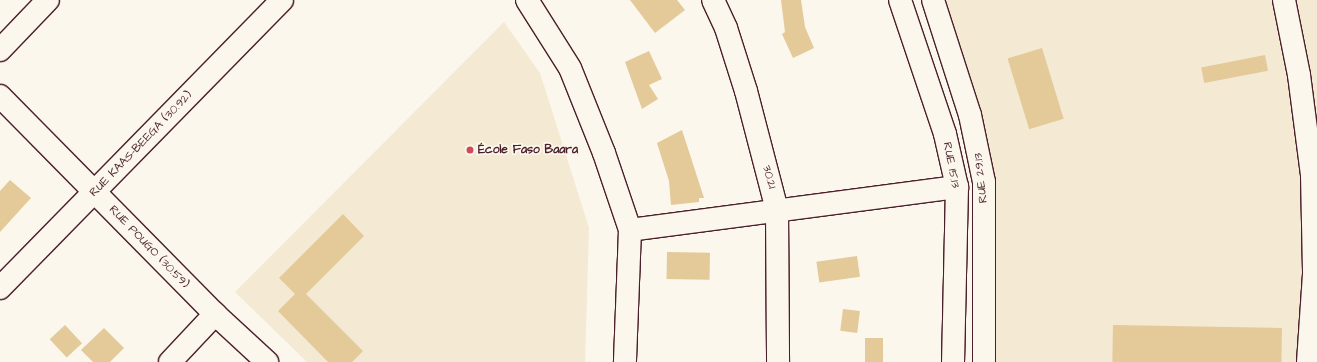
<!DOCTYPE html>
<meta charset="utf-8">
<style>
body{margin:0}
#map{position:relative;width:1317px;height:362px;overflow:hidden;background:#fbf7ec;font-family:"Architects Daughter",sans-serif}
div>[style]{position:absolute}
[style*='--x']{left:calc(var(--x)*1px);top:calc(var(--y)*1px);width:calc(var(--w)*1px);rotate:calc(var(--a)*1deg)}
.built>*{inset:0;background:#f4e9d3}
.building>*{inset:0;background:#e4c999;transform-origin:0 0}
.roads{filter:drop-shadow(1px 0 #4a1f2b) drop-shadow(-1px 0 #4a1f2b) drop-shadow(0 1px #4a1f2b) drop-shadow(0 -1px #4a1f2b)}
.minor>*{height:22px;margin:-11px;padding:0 11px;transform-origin:11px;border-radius:11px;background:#fbf7ec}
.major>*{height:22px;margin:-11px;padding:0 11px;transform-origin:11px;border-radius:11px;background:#fbf7ec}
.dots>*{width:11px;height:11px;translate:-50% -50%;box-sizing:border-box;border:2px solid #fbf7ec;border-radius:50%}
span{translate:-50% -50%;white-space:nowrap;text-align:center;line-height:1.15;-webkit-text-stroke:3.5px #fbf7ec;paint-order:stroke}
.street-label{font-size:12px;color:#4a1f2b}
.poi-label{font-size:12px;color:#4a1f2b;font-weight:700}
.left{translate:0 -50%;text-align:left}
</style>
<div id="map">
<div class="built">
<i style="clip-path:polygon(927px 0,1317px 0,1317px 362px,983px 362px,984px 182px)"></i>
<i style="clip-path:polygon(504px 22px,540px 73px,589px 228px,585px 362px,307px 362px,235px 292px)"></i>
</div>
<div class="building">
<i style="clip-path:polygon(630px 0,677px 0,685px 10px,655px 33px)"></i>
<i style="clip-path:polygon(781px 0,801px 0,805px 27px,814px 48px,793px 58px,782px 34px,785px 32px)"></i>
<i style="left:1042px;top:48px;width:74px;height:36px;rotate:73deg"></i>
<i style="clip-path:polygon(649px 51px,662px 79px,649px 85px,658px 99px,642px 109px,625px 62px)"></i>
<i style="left:1265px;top:55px;width:16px;height:65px;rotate:79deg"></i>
<i style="clip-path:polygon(682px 130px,704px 198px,699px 198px,699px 202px,671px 205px,669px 181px,657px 143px)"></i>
<i style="clip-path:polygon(10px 180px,31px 198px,0 232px,0 191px)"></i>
<i style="clip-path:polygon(343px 214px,364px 236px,306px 294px,363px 351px,352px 362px,328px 362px,278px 311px,295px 294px,279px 278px)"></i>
<i style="left:667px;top:252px;width:43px;height:27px;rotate:1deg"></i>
<i style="left:857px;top:256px;width:21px;height:41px;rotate:82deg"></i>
<i style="left:843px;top:309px;width:17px;height:22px;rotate:7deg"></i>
<i style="left:65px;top:325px;width:25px;height:21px;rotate:47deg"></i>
<i style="left:1113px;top:325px;width:169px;height:37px;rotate:1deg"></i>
<i style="clip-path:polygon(104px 328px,124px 348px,110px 362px,93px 362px,81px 350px)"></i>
<i style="left:865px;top:338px;width:18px;height:24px"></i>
</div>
<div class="roads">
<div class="minor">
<i style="--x:527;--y:0;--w:80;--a:57.7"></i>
<i style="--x:570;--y:68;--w:92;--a:68.2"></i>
<i style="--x:604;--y:153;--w:81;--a:71.3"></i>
<i style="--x:630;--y:230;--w:132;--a:92.2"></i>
<i style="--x:713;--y:0;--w:31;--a:65"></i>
<i style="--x:726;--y:28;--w:66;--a:72.4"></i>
<i style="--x:746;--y:91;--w:123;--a:75.4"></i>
<i style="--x:777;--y:210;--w:152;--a:89.6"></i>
<i style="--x:1284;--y:0;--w:76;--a:78.7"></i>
<i style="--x:1299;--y:75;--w:101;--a:82.6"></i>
<i style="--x:1312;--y:175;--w:99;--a:88.8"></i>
<i style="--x:1314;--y:274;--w:88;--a:93.9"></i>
<i style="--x:0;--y:50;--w:69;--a:-46.2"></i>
<i style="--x:0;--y:96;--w:306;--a:45.4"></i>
<i style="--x:215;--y:314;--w:71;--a:42.7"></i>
<i style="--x:630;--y:230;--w:330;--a:-7.5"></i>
<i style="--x:0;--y:288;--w:403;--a:-45.6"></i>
<i style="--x:170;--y:362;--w:66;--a:-46.8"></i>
</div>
<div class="major">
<i style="--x:900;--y:0;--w:141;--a:71.4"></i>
<i style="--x:945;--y:134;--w:54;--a:77.2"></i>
<i style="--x:957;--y:187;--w:175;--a:91.3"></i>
<i style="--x:933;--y:0;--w:121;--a:72.2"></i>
<i style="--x:970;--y:115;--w:68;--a:78.2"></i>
<i style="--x:984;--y:182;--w:180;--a:90"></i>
</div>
</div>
<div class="dots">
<i style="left:470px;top:150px;background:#d1495b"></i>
</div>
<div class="street-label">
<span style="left:141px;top:144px;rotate:-46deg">RUE KAAS-BEEGA (30.92)</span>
<span style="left:951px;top:165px;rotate:79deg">RUE 15.13</span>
<span style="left:769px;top:177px;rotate:75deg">30.21</span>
<span style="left:981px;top:178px;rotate:-96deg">RUE 29.13</span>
<span style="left:149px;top:247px;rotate:46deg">RUE POUGO (30.59)</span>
</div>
<div class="poi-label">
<span class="left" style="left:478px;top:150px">École Faso Baara</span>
</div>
</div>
